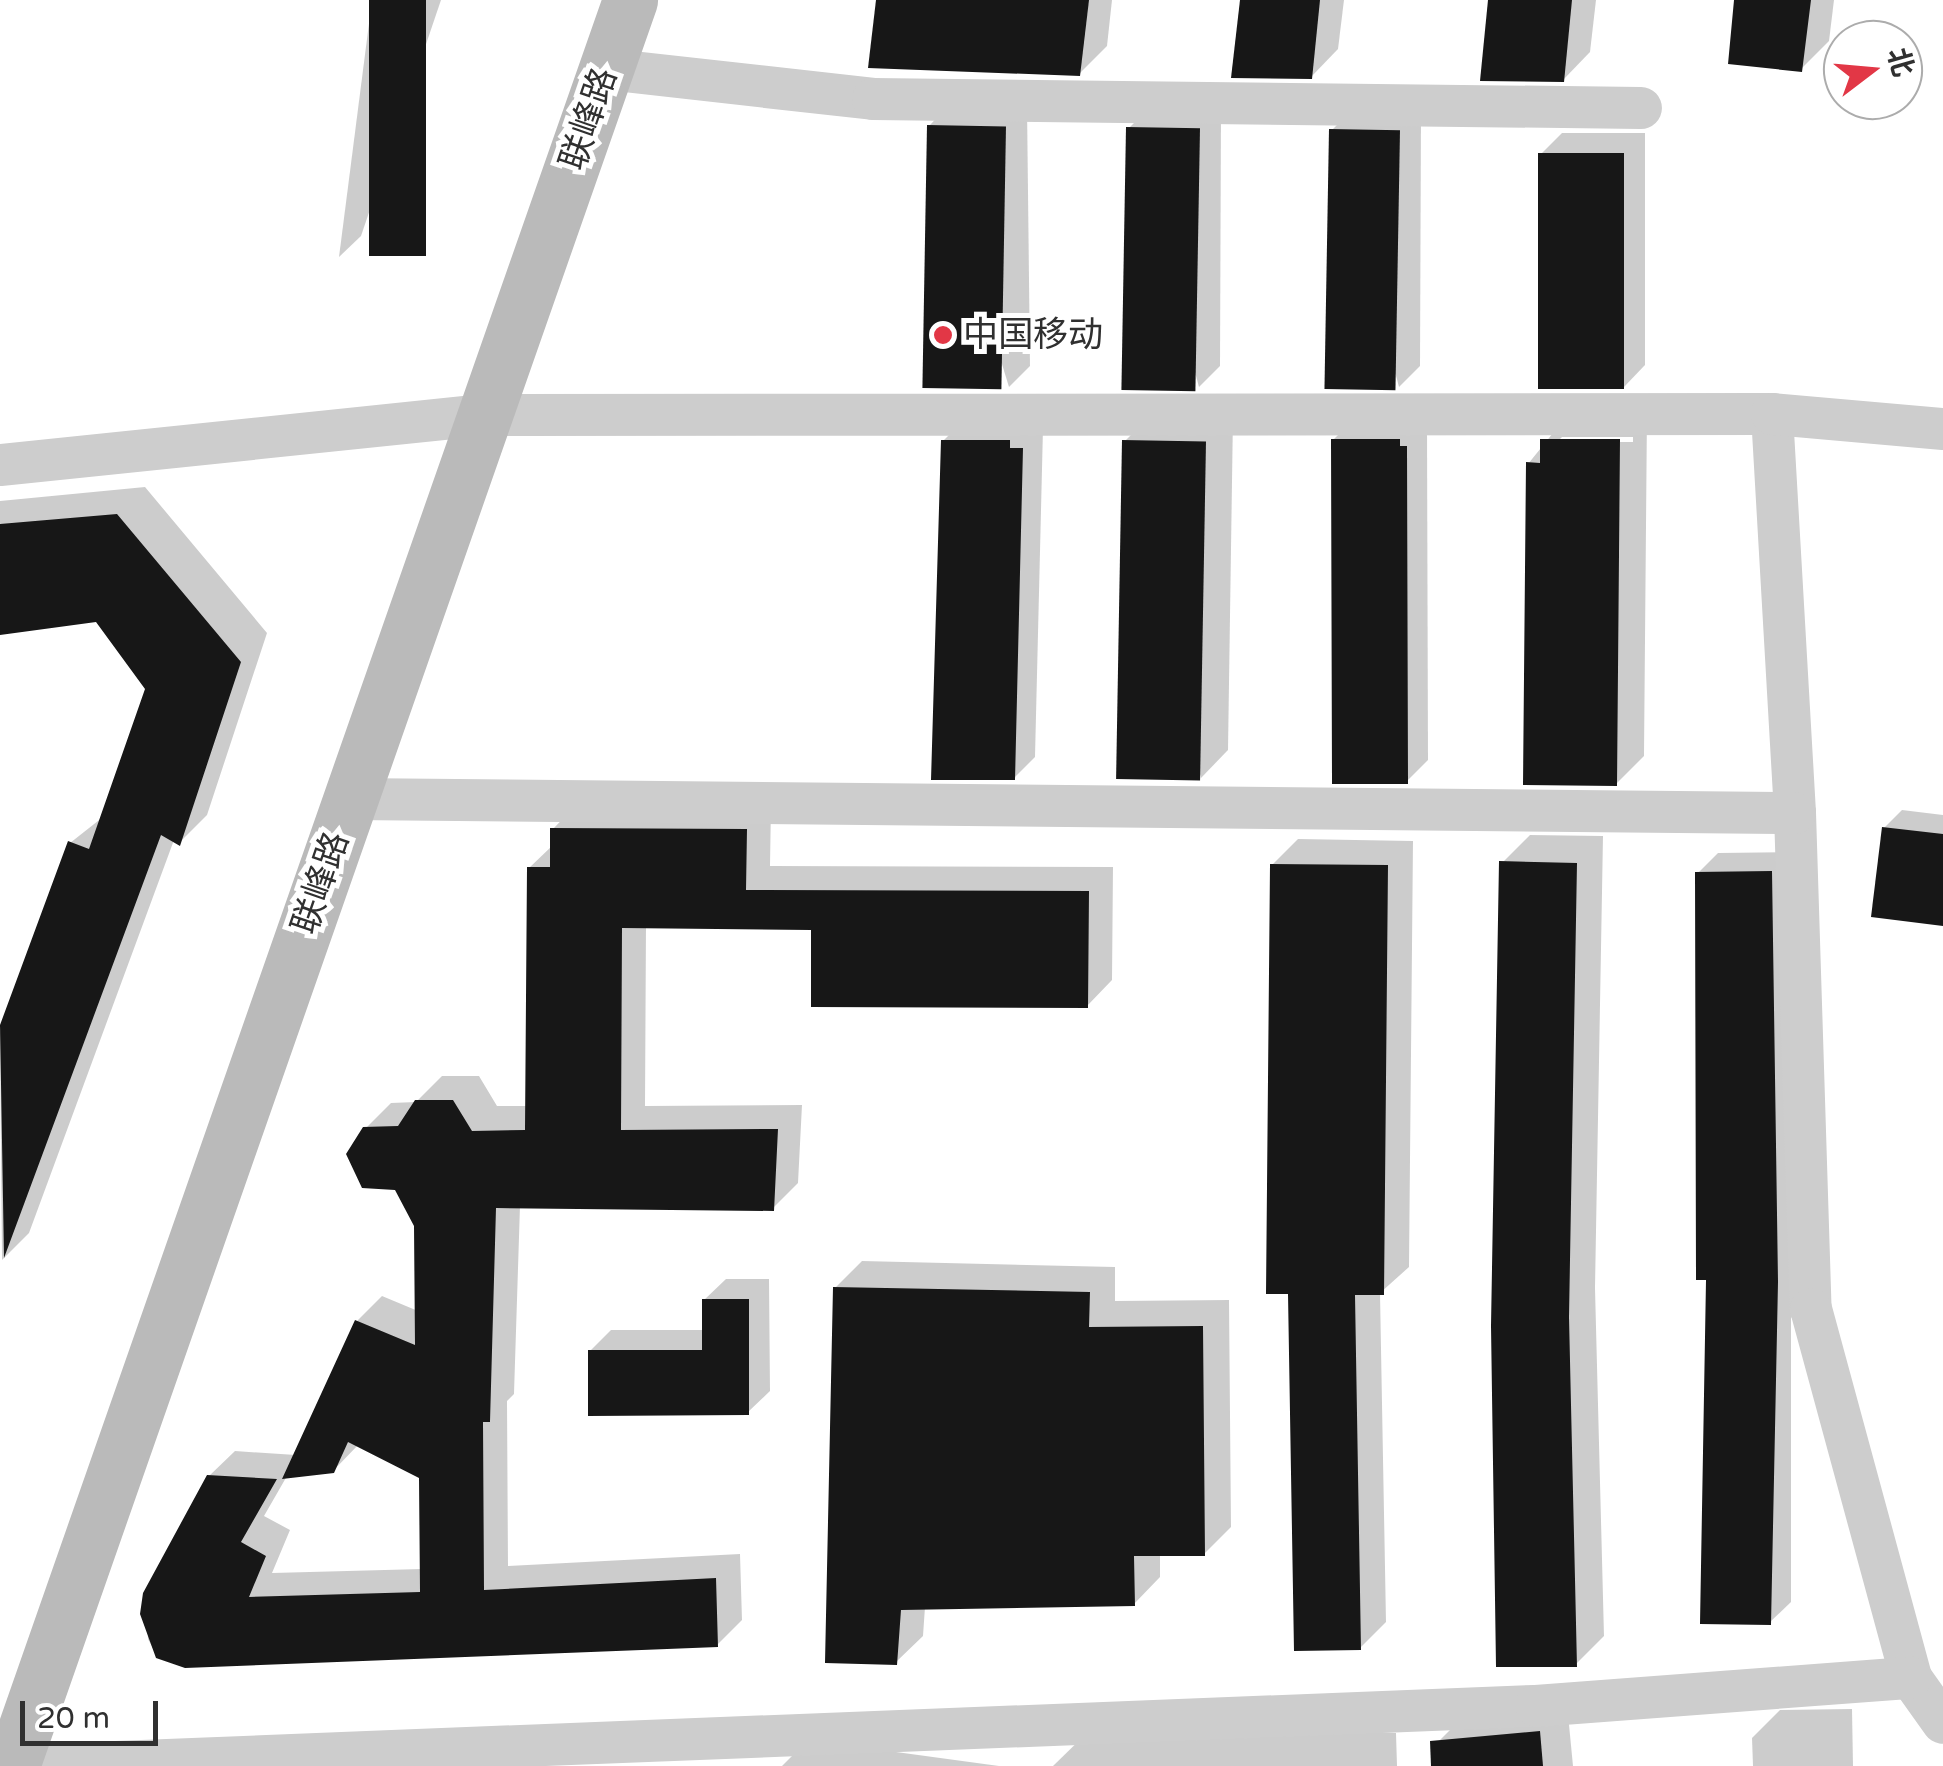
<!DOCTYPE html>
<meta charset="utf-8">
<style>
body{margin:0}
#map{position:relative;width:1943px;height:1766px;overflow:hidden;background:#fff;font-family:"Varela Round","Noto Sans SC",sans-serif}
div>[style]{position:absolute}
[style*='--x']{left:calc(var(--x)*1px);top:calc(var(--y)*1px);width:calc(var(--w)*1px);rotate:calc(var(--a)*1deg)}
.shadow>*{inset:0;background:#0003}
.building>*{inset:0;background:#171717;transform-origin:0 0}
.minor>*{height:42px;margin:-21px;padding:0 21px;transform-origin:21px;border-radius:21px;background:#cdcdcd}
.secondary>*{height:55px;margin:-27.5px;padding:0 27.5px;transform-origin:27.5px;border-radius:27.5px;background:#bababa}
.dots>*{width:28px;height:28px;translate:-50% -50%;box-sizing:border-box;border:5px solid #fff;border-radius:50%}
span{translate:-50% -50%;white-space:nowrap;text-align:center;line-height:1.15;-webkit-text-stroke:10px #fff;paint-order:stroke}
.street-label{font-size:35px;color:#303030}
.poi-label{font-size:35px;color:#303030}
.left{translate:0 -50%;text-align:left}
.north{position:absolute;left:1823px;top:20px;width:100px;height:100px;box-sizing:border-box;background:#fff;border:2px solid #acacac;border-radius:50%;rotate:74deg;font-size:28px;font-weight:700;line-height:40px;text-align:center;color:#303030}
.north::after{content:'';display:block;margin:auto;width:35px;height:45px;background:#e23746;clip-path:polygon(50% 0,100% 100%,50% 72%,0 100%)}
.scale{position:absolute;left:20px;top:1701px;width:138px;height:45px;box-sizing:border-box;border:5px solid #303030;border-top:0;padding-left:12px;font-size:30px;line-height:35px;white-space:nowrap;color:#303030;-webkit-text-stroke:8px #fff;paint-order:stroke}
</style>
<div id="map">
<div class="shadow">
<i style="clip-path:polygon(372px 0,441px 0,361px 236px,339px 257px)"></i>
<i style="clip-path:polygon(879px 0,1112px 0,1107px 46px,1079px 74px)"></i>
<i style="clip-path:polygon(1242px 0,1344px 0,1338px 49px,1311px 77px)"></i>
<i style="clip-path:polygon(1490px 0,1596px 0,1590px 52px,1563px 80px)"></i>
<i style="clip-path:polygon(1736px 0,1834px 0,1829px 41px,1801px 69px)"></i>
<i style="clip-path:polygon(950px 104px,1027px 105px,1030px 366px,1009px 387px,929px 126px)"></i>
<i style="clip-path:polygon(1150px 107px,1221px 108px,1220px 366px,1199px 387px,1129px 128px)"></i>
<i style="clip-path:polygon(1353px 109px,1421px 110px,1420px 366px,1399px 387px,1332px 130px)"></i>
<i style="clip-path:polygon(1562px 133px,1645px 133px,1645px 365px,1624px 387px,1541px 154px)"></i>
<i style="clip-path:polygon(evenodd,1570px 412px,1647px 412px,1644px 756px,1616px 784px,1528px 464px,1570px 412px,1562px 437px,1633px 437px,1633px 442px,1557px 442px,1562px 437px)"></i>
<i style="clip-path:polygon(1152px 414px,1233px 415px,1228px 750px,1201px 778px,1124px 442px)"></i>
<i style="clip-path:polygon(1354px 419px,1427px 426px,1428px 760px,1407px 781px,1333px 440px)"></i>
<i style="clip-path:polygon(964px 420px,1043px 428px,1035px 757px,1014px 778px,943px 441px)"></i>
<i style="clip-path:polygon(145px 487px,267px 633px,207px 815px,179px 843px,174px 840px,29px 1233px,2px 1260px,0 1033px,70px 843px,103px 817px,148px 689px,97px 619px,0 632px,0 501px)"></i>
<i style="clip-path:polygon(evenodd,578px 803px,771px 804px,770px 866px,1113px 867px,1112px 980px,1087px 1006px,813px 927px,646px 926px,645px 1106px,802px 1105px,798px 1183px,773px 1208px,520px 1206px,514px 1394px,507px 1401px,508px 1566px,740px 1554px,742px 1620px,717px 1645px,157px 1656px,148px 1639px,146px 1594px,209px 1476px,235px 1451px,296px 1455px,357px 1321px,382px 1296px,418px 1311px,417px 1226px,365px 1129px,391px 1103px,416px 1102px,442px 1076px,479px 1076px,497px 1106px,528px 1106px,529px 868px,553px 845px,553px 829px,578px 803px,359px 1444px,421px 1476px,422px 1569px,272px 1573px,290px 1530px,264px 1516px,287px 1476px,333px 1471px,359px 1444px)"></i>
<i style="clip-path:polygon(1902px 810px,1943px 815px,1943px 923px,1884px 828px)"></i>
<i style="clip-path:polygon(1530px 835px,1603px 836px,1595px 1288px,1604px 1636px,1576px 1664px,1502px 863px)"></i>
<i style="clip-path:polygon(1298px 839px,1413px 841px,1409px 1267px,1380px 1293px,1386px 1622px,1360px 1648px,1290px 1291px,1272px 865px)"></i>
<i style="clip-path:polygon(1791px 852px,1791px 1602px,1770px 1622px,1708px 1278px,1698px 873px,1718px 853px)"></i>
<i style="clip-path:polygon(862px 1261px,1115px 1267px,1115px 1301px,1229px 1300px,1231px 1527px,1204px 1554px,1160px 1554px,1160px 1577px,1134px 1604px,925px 1607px,923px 1636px,896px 1662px,835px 1288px)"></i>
<i style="clip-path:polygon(726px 1279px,769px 1279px,770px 1391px,748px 1412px,590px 1351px,611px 1330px,705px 1330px,704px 1300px)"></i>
<i style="clip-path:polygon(1567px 1704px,1573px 1766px,1442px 1766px,1439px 1741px,1467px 1713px)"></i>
<i style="clip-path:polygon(1852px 1709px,1853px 1766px,1753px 1766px,1752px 1738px,1780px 1710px)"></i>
<i style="clip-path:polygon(1095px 1725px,1396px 1733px,1397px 1766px,1053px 1766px)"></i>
<i style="clip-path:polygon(808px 1740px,999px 1766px,782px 1766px)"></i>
</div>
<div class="building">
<i style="left:369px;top:0;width:57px;height:256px"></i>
<i style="clip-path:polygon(876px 0,1089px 0,1080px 76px,868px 68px)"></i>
<i style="clip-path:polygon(1240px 0,1320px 0,1312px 79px,1231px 78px)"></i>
<i style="clip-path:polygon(1488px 0,1572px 0,1564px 82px,1480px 81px)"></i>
<i style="clip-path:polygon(1734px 0,1811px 0,1802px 72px,1728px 64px)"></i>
<i style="left:927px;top:125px;width:79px;height:263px;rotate:1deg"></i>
<i style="left:1126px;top:127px;width:74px;height:263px;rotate:1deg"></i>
<i style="left:1329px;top:129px;width:71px;height:260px;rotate:1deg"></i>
<i style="left:1538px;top:153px;width:86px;height:236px"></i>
<i style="clip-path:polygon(1331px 439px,1400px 439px,1400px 446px,1407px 446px,1408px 784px,1332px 784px)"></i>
<i style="clip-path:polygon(1540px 439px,1620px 439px,1617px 786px,1523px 785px,1526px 462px,1540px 463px)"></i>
<i style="clip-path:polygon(941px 440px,1010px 440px,1010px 448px,1023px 448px,1015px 780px,931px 780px)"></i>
<i style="left:1122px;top:440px;width:84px;height:339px;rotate:1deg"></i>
<i style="clip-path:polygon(117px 514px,241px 662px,180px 846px,161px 835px,4px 1258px,0 1025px,68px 841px,89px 849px,145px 689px,96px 622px,0 635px,0 524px)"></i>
<i style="clip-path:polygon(1882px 827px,1943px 834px,1943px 926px,1871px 917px)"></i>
<i style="clip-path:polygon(550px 828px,747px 829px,746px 890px,1089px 891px,1088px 1008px,811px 1007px,811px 930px,622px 928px,621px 1130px,778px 1129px,774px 1211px,496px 1208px,490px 1422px,483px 1422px,484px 1590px,716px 1578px,718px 1647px,185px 1668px,156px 1658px,140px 1614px,143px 1593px,207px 1475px,277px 1479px,241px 1542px,266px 1556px,249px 1597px,420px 1592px,419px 1478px,348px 1442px,334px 1473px,282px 1479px,355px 1320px,415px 1345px,414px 1226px,395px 1190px,362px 1188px,346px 1154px,363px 1127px,398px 1126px,415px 1100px,453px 1100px,472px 1131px,525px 1130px,527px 867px,550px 867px)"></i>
<i style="clip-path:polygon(1499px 861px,1577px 863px,1569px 1317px,1577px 1667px,1496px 1667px,1491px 1326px)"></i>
<i style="clip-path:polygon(1270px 864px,1388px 865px,1384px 1295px,1355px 1295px,1361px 1650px,1294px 1651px,1288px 1294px,1266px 1294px)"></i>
<i style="clip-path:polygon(1772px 871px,1778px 1282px,1771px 1625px,1700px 1624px,1706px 1280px,1696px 1280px,1695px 872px)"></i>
<i style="clip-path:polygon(833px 1287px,1090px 1292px,1089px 1327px,1203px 1326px,1205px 1556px,1134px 1556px,1135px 1606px,901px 1610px,897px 1665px,825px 1663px)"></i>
<i style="clip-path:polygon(702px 1299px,749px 1299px,749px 1415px,588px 1416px,588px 1350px,702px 1350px)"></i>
<i style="clip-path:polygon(1540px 1731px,1543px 1766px,1431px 1766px,1430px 1741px)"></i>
</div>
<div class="minor">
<i style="--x:606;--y:69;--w:269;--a:6.4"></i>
<i style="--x:873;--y:99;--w:768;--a:0.67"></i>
<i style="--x:1772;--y:414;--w:400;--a:86.7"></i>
<i style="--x:1795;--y:813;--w:496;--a:88.2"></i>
<i style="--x:1811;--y:1309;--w:382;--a:74.8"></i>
<i style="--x:1911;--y:1678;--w:55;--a:54.6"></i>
<i style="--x:0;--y:465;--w:489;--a:-5.9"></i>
<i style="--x:486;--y:415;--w:1286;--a:-0.04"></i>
<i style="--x:1772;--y:414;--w:172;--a:5"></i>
<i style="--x:351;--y:799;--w:1444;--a:0.56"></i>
<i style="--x:13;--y:1766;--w:1524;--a:-2.26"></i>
<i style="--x:1536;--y:1706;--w:376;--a:-4.3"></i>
</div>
<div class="secondary">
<i style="--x:12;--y:1766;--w:1871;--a:-70.71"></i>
</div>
<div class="dots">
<i style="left:943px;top:335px;background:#e23746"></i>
</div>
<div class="street-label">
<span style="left:589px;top:119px;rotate:-71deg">联峰路</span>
<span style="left:321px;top:883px;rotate:-71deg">联峰路</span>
</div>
<div class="poi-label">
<span class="left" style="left:963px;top:335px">中国移动</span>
</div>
<div class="north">北</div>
<div class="scale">20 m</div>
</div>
